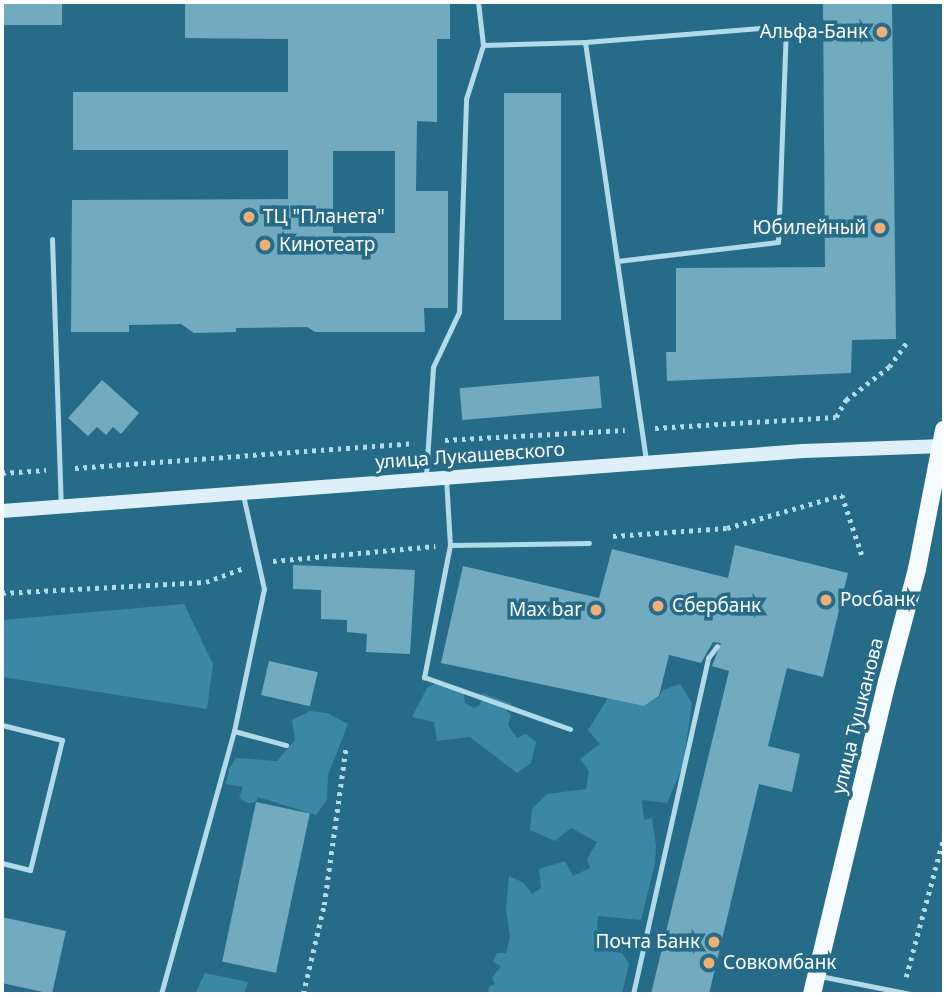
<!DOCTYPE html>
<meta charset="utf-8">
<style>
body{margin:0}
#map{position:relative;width:946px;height:996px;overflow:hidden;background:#266c89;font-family:"Noto Sans",sans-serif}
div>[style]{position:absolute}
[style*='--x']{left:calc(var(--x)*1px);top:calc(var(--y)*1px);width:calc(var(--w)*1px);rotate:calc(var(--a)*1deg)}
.green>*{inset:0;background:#3a88a5}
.building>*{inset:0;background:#72aac0;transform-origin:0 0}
.path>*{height:4.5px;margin-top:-2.25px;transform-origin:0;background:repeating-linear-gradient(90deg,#b2dae9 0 3.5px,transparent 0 8.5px)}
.lane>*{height:5px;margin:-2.5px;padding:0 2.5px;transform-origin:2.5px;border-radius:2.5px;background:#b2dae9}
.secondary>*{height:14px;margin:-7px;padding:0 7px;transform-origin:7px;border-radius:7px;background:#ddf0f8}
.primary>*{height:18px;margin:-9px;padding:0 9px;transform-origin:9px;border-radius:9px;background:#f5fbfe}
.dots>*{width:19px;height:19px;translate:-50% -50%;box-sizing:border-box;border:4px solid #266c89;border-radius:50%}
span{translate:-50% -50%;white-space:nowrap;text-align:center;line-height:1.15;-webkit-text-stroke:7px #266c89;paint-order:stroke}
.poi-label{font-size:19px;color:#fff}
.right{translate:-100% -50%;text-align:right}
.left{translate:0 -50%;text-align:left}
.street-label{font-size:19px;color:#fff}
.frame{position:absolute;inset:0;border:4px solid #fff;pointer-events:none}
</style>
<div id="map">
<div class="green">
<i style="clip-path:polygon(184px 604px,213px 664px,207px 709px,2px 677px,2px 620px)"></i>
<i style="clip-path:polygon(438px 682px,463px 688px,465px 703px,474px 708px,480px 705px,482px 693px,512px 704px,507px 711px,511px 715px,508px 725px,517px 738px,526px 734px,536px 742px,531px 763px,517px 773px,470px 737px,437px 741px,434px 722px,412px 717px,427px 688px)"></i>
<i style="clip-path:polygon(680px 684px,692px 703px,683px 766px,667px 803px,642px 800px,644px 820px,652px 818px,656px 846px,655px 863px,641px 920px,598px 916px,596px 949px,622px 953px,629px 964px,622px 994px,488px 994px,489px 987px,495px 984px,492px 978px,501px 966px,493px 962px,497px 953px,506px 953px,510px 937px,506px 909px,509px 876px,524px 883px,532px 894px,541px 888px,539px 869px,565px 861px,573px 876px,590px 868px,587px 859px,597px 842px,571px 828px,555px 841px,530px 830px,532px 809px,547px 794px,586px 789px,589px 771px,580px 759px,600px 744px,588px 730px,608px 698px,644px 706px,659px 697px,663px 690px)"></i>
<i style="clip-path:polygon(310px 711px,327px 713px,348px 724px,328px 775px,327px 800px,316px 815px,258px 797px,256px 802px,248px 803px,239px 798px,243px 787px,226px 784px,229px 769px,236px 758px,277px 761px,295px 740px,292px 720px)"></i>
<i style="clip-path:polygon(205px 973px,248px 982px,244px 994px,195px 994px)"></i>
</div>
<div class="building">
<i style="left:2px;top:2px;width:60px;height:23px"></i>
<i style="clip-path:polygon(evenodd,185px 2px,450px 2px,450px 39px,437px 39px,437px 122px,417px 121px,416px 191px,448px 191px,448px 308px,424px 308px,425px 332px,315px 332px,307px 327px,236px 328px,236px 332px,194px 333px,181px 324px,129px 325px,129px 332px,71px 332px,72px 200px,288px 199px,288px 150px,73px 150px,73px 92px,288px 92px,288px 39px,185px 38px,185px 2px,333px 151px,395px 151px,395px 233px,333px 233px,333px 151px)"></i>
<i style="clip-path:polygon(823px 2px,892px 2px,896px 339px,852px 340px,851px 373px,667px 381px,666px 352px,676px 352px,676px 268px,825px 267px)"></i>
<i style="left:504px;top:93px;width:57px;height:227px"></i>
<i style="left:599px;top:376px;width:32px;height:140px;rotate:85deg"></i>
<i style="clip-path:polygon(102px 380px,139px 413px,121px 434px,113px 427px,106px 435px,97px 427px,88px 436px,68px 418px)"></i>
<i style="clip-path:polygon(735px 545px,848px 573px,823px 677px,787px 668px,768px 746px,800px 754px,792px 792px,759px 784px,709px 994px,651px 994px,729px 671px,712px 666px,721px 643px,713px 642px,701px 663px,669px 655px,659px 696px,644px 706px,441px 663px,463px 566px,599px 598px,612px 549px,728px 578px)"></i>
<i style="clip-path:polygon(293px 565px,415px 570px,410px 654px,366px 652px,367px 634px,347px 632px,347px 620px,321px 619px,321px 590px,293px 589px)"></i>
<i style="left:269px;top:661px;width:50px;height:35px;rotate:13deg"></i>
<i style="left:256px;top:802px;width:55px;height:163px;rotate:12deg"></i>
<i style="clip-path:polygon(2px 917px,66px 931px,52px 994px,2px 983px)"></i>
</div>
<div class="path">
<i style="--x:655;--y:428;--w:181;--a:-3.5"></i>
<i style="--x:836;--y:417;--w:20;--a:-60"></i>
<i style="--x:846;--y:400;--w:54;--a:-37.5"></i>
<i style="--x:889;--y:367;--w:31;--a:-54"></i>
<i style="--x:445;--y:440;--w:180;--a:-3.2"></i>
<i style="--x:75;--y:468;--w:338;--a:-4.2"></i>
<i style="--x:2;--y:473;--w:44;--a:-3.9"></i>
<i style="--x:613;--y:536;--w:114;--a:-4"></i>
<i style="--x:727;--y:528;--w:120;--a:-16"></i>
<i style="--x:842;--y:495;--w:63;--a:71.6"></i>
<i style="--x:273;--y:561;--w:163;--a:-5.3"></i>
<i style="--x:2;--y:593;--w:204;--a:-3.1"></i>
<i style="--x:206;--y:582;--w:40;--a:-20.2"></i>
<i style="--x:906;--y:977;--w:146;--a:-74.9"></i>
<i style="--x:303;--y:994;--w:91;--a:-76.7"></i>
<i style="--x:324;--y:905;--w:160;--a:-82.1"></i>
</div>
<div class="lane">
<i style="--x:585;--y:42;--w:202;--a:-4.6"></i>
<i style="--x:786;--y:26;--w:216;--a:92.1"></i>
<i style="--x:778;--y:242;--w:162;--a:173.3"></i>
<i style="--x:483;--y:45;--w:102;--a:-1.7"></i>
<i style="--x:585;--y:42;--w:423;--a:81.7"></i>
<i style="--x:52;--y:239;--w:265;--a:88.1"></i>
<i style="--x:426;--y:476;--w:109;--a:-86.3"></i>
<i style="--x:433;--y:367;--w:61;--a:-64.7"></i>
<i style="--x:459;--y:312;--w:213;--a:-88.1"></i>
<i style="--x:466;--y:99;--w:57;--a:-72.5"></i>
<i style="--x:483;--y:45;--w:43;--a:-96.6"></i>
<i style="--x:446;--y:478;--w:67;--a:86.6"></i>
<i style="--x:450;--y:545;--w:135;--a:101.1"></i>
<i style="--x:424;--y:677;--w:155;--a:19.6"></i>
<i style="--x:450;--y:545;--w:139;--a:-0.8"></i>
<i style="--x:2;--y:725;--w:62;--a:14"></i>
<i style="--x:62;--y:740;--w:134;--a:103.8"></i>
<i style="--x:30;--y:870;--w:29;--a:-166"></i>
<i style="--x:234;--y:731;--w:54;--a:15.1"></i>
<i style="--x:820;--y:976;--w:92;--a:11.3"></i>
<i style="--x:161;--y:994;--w:273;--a:-74.5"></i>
<i style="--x:234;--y:731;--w:145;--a:-78.1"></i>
<i style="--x:264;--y:589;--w:96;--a:-102.6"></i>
<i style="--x:633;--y:994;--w:344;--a:-77.4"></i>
<i style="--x:708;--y:658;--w:15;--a:-53"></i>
</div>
<div class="secondary">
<i style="--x:2;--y:511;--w:803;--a:-4.28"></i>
<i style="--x:803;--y:451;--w:141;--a:-2"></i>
</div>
<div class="primary">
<i style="--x:812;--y:994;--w:321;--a:-76.5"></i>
<i style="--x:887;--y:682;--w:117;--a:-75.1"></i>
<i style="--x:917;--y:569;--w:142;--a:-79"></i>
</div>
<div class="dots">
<i style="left:882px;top:32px;background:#f2ae77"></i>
<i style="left:249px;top:217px;background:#f2ae77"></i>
<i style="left:880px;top:228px;background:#f2ae77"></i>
<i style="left:265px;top:245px;background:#f2ae77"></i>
<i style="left:826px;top:600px;background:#f2ae77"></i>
<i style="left:658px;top:606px;background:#f2ae77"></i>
<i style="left:596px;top:610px;background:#f2ae77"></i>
<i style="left:714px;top:942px;background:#f2ae77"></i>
<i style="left:709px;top:963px;background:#f2ae77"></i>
</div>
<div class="poi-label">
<span class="right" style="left:868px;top:32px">Альфа-Банк</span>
<span class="left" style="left:263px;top:217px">ТЦ "Планета"</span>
<span class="right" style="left:866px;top:228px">Юбилейный</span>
<span class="left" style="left:279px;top:245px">Кинотеатр</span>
<span class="left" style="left:840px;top:600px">Росбанк</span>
<span class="left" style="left:672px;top:606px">Сбербанк</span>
<span class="right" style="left:582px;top:610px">Max bar</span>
<span class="right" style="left:700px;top:942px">Почта Банк</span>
<span class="left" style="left:723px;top:963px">Совкомбанк</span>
</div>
<div class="street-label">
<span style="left:470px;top:456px;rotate:-4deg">улица Лукашевского</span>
<span style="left:858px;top:716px;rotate:-76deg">улица Тушканова</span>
</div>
<div class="frame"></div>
</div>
